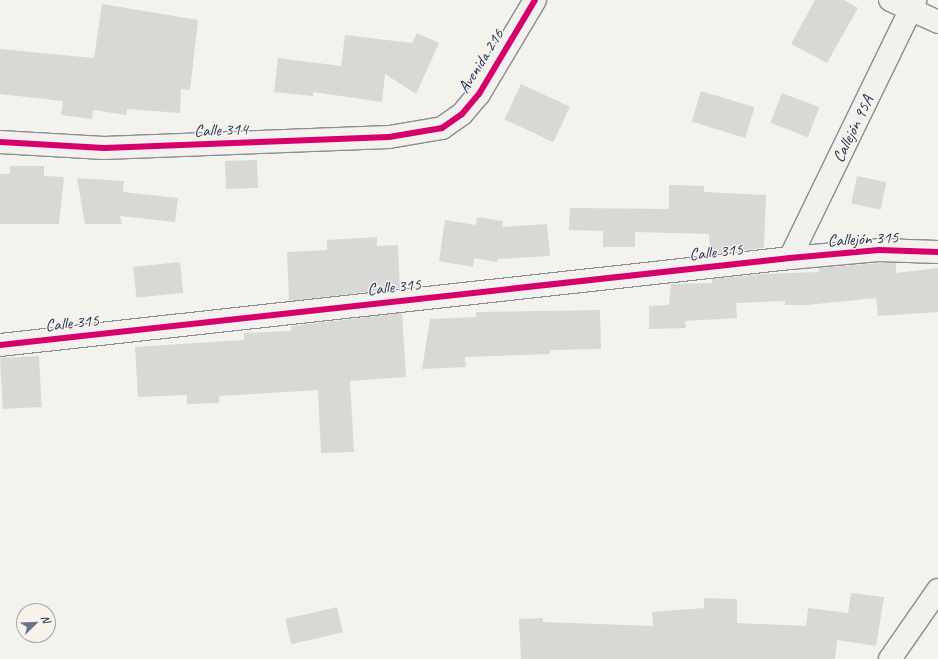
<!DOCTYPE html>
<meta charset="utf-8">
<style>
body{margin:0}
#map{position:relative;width:938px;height:659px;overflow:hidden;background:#f4f2ec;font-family:Caveat,sans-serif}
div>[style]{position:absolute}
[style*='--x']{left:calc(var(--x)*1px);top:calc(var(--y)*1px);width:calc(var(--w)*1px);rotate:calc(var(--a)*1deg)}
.building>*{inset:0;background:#d8d8d5;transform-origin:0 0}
.roads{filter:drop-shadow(1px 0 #898c92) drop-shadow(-1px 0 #898c92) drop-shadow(0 1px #898c92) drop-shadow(0 -1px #898c92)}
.minor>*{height:22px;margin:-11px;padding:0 11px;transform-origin:11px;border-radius:11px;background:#f2f1ed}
.cycleway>*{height:6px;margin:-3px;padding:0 3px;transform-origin:3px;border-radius:3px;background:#d6006c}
span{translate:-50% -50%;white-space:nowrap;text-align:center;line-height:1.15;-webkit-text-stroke:3px #f7f3e8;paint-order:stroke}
.street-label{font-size:17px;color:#1b2f5e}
.north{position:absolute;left:16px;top:603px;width:40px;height:40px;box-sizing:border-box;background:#f7f3e8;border:1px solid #9fa5b1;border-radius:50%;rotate:67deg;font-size:11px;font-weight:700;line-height:16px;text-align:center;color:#1b2f5e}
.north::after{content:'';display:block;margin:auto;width:14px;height:18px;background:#677390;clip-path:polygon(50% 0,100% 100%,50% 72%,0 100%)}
</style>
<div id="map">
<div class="building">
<i style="clip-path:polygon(815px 0,844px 0,858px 8px,827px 63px,791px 44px)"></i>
<i style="clip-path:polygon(102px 4px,198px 20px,190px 90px,181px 89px,180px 113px,127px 109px,126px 115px,93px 110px,92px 119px,61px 115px,63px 101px,0 94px,0 49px,94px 58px)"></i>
<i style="clip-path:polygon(417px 33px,439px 43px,416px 94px,385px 74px,382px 102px,313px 92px,313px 96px,274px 92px,278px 58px,341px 66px,345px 35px,412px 43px)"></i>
<i style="left:521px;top:84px;width:54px;height:39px;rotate:25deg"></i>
<i style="left:701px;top:91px;width:56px;height:32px;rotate:17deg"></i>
<i style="left:782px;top:93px;width:40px;height:32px;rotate:21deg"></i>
<i style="left:257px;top:160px;width:28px;height:32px;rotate:88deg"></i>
<i style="clip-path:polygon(10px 166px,44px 166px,44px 176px,64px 177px,59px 224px,0 224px,0 174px,10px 174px)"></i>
<i style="left:857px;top:176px;width:30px;height:28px;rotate:12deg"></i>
<i style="clip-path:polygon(77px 178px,124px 181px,123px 192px,178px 198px,175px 222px,120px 216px,122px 224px,85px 224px)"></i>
<i style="clip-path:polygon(669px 185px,704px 186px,704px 192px,766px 195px,764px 248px,710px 254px,709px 234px,635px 232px,635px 247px,603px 247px,603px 231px,569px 230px,570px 208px,669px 209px)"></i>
<i style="clip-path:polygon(477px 217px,503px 221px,502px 227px,547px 224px,550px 256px,498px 259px,497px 262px,474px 258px,473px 267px,439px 261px,445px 220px,476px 225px)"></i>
<i style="clip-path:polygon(377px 237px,377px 246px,398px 245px,400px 288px,289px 301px,287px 252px,327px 250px,327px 240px)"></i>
<i style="left:180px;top:262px;width:31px;height:47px;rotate:84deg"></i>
<i style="clip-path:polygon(879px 263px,896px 263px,896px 273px,938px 268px,938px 312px,878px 316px,876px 298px,807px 305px,785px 305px,785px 301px,736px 303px,737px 318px,685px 321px,686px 328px,649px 329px,649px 306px,669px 305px,671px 284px,712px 283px,712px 279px,763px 274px,819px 272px,819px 268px)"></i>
<i style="clip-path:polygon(600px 310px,601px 349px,550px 350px,550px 354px,465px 357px,466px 367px,422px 369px,430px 319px,476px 317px,476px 312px)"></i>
<i style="clip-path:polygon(402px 313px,406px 377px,350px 381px,354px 452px,321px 453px,318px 390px,219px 396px,219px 403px,187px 404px,187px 395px,138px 397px,135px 347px,244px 340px,244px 333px,291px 331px,291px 326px)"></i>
<i style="left:39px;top:356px;width:51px;height:39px;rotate:87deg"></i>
<i style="clip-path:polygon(851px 593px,884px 597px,876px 646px,837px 640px,835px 659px,521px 659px,519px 619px,543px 618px,543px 622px,653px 626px,652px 612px,704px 608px,704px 598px,737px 599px,737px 623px,806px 626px,808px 608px,848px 613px)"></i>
<i style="left:337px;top:607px;width:26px;height:53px;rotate:77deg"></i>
</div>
<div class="roads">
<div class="minor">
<i style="--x:890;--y:0;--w:53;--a:24.6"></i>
<i style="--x:0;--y:142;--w:104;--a:3.3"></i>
<i style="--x:104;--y:148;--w:285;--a:-2.2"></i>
<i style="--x:389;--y:137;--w:54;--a:-9.6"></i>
<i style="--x:442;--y:128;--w:24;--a:-35"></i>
<i style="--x:462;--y:114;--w:26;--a:-50"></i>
<i style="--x:479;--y:94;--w:109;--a:-59.2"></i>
<i style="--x:790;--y:258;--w:287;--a:-64.1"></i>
<i style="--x:0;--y:345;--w:795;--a:-6.28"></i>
<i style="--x:790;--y:258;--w:89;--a:-5.1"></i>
<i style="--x:879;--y:250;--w:59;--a:1.9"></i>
<i style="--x:890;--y:659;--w:84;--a:-55.2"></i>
</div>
</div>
<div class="cycleway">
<i style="--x:0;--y:142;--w:104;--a:3.3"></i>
<i style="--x:104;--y:148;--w:285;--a:-2.2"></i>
<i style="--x:389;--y:137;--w:54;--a:-9.6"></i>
<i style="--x:442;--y:128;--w:24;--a:-35"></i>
<i style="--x:462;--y:114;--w:26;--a:-50"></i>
<i style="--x:479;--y:94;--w:109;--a:-59.2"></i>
<i style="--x:0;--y:345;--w:795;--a:-6.28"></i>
<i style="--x:790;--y:258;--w:89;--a:-5.1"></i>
<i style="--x:879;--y:250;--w:59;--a:1.9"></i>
</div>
<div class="street-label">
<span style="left:481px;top:61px;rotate:-58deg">Avenida 216</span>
<span style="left:853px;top:129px;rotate:-64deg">Callejón 95A</span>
<span style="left:221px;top:130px;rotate:-2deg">Calle 314</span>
<span style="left:863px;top:239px;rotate:-3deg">Callejón 315</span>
<span style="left:716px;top:252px;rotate:-6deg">Calle 315</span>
<span style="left:394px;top:287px;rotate:-6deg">Calle 315</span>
<span style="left:72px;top:323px;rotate:-6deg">Calle 315</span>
</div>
<div class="north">N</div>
</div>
